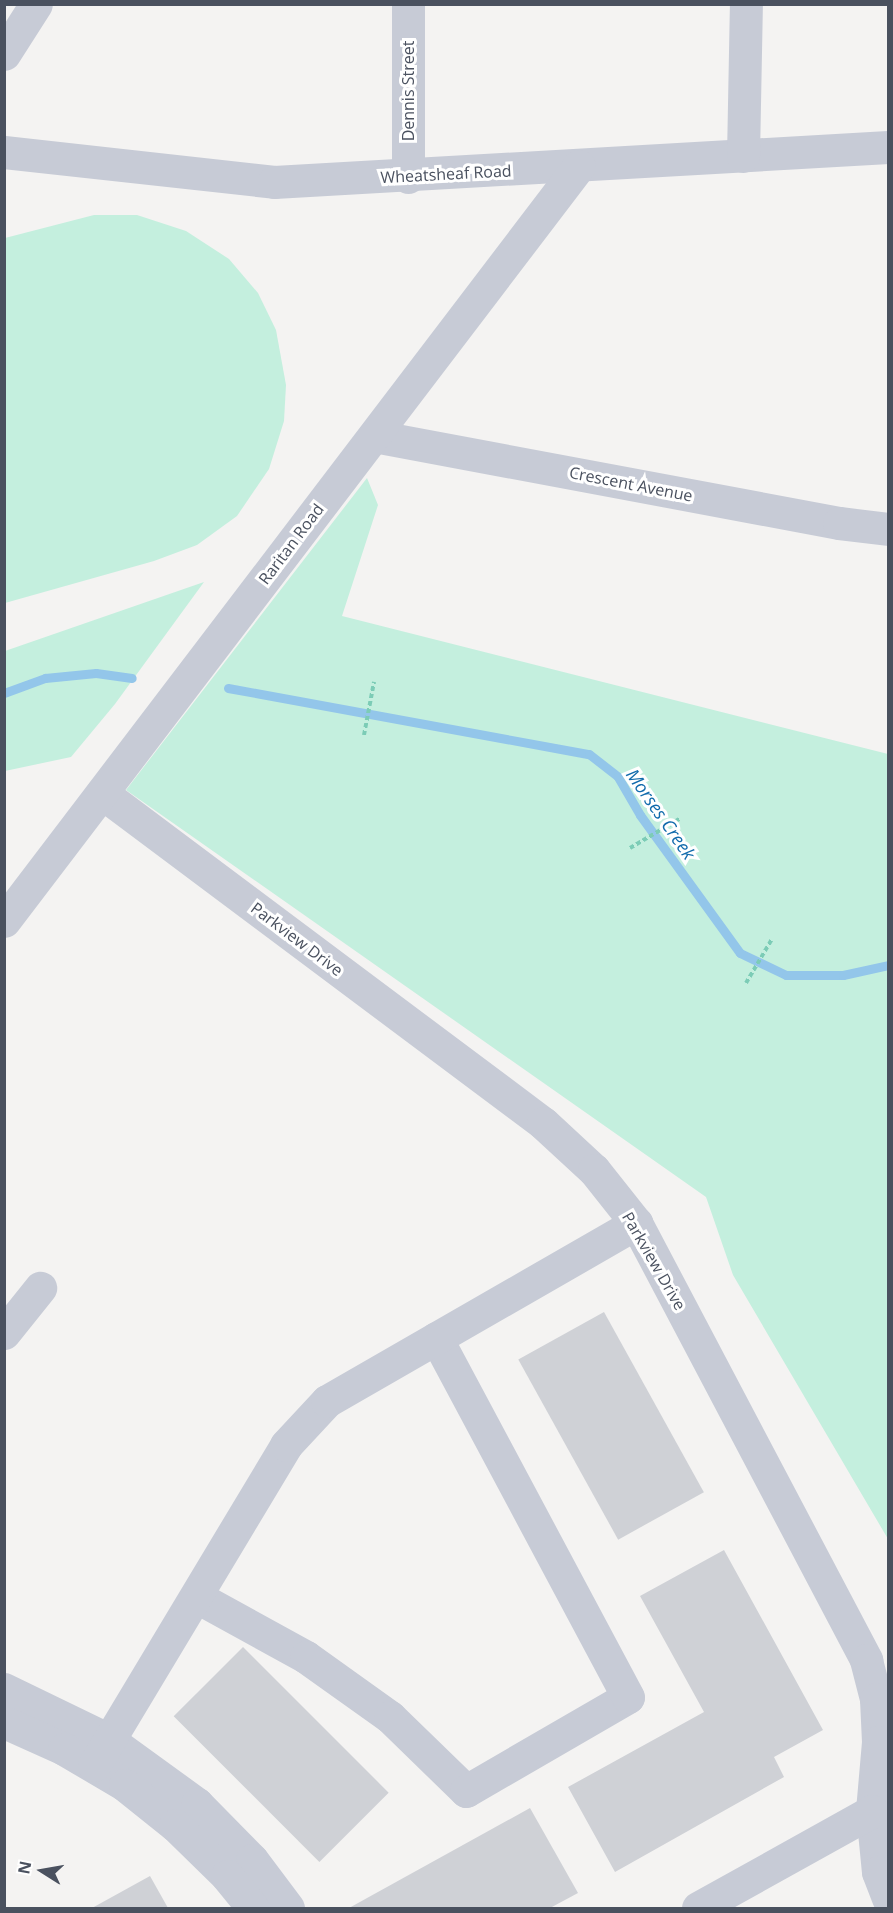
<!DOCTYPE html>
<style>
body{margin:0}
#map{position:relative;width:893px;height:1913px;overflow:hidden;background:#f4f3f2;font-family:"Open Sans",sans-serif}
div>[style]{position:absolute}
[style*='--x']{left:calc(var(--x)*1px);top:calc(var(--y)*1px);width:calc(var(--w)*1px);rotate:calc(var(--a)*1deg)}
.green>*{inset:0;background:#c4efde}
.stream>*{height:9px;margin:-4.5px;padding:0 4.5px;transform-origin:4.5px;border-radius:4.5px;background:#93c6ea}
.building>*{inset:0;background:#cfd1d6;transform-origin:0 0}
.path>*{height:4px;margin-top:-2px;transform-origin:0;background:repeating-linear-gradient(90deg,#7cccb6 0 4.5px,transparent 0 7.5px)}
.minor>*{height:33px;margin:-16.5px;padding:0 16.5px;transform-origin:16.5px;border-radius:16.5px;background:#c7cbd6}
span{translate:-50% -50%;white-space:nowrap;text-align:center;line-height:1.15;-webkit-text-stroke:6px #fff;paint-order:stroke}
.street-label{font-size:16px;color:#4a515f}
.water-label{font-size:18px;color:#116bac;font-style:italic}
.frame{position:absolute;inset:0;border:6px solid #4a515f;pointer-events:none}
.north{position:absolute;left:12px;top:1841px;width:60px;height:60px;-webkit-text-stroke:4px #fff;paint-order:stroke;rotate:281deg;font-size:16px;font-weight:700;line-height:24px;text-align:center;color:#4a515f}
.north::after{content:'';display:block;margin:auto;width:21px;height:27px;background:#4a515f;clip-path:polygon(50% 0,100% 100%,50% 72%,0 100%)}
</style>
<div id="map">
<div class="green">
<i style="clip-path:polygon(94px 215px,137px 215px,186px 231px,229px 259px,258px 293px,276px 330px,286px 385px,284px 421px,269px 469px,237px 516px,197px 545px,154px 561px,5px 603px,5px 238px)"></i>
<i style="clip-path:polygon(367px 478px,378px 505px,342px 616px,888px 754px,888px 1539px,733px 1275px,706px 1197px,126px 790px)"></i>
<i style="clip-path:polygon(204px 582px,115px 704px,71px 757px,5px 771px,5px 651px)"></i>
</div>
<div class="stream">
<i style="--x:228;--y:688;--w:367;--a:10.4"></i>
<i style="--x:589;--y:754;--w:37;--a:38"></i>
<i style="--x:618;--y:777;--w:44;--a:59.9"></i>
<i style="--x:640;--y:815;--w:170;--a:54.1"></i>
<i style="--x:740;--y:953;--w:51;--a:25.6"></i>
<i style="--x:786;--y:975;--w:57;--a:0"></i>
<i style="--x:843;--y:975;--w:46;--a:-12.5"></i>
<i style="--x:4;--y:693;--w:44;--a:-20.1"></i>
<i style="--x:45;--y:678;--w:51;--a:-5.6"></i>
<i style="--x:96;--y:673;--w:36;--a:8"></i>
</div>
<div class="building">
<i style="left:604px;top:1312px;width:206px;height:98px;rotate:61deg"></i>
<i style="clip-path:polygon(724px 1550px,823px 1730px,774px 1757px,784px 1777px,615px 1872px,568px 1787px,704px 1712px,640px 1596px)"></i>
<i style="left:243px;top:1647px;width:206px;height:98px;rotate:45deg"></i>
<i style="clip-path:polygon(530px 1808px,578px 1893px,550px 1908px,349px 1908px)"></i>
<i style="clip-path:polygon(150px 1876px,168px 1908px,92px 1908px)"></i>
</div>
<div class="path">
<i style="--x:364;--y:735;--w:54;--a:-79.3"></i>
<i style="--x:630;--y:848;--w:59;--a:-30.5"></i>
<i style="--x:746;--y:983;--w:51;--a:-59.4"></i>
</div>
<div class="minor">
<i style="--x:4;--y:54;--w:59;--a:-57.4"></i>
<i style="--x:4;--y:152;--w:272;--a:6.3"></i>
<i style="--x:274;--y:182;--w:615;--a:-3.26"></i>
<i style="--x:743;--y:156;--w:152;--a:-88.9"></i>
<i style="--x:408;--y:177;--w:173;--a:-90"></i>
<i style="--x:374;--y:436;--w:473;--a:10.6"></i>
<i style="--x:839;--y:523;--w:49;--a:7"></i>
<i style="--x:102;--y:793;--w:551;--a:36.81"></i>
<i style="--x:543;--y:1123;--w:69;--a:42.7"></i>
<i style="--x:594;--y:1170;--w:68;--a:51.6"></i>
<i style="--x:636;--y:1223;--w:494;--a:62.2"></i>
<i style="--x:866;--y:1660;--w:40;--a:75.6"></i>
<i style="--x:876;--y:1699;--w:43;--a:87.3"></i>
<i style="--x:878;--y:1742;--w:69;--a:95"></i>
<i style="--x:872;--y:1811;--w:61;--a:84.4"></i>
<i style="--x:878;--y:1872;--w:28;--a:69"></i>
<i style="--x:4;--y:921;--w:949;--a:-52.71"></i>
<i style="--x:4;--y:1333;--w:58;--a:-51.3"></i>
<i style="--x:197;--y:1597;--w:124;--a:28.8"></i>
<i style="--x:306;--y:1657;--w:103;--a:35.5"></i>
<i style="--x:390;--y:1717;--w:106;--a:44.2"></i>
<i style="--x:466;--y:1791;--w:187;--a:-30.1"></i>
<i style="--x:628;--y:1697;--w:407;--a:-118.1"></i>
<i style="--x:4;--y:1689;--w:117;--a:25.9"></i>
<i style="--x:109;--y:1740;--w:109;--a:36"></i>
<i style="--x:197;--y:1804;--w:78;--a:45.5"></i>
<i style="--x:252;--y:1860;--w:60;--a:53.1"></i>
<i style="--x:4;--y:1722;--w:66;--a:24.2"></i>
<i style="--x:64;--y:1749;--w:71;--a:30.5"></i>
<i style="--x:125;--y:1785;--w:64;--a:38.7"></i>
<i style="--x:175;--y:1825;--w:73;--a:44.4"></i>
<i style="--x:227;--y:1876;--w:41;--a:50.9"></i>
<i style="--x:94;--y:1765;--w:373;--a:-59"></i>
<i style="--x:286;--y:1445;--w:60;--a:-47"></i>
<i style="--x:327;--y:1401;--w:357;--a:-29.9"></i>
<i style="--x:698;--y:1908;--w:199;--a:-29.1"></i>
</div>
<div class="street-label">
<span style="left:408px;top:91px;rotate:-90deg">Dennis Street</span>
<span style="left:446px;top:174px;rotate:-3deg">Wheatsheaf Road</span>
<span style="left:631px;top:484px;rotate:11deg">Crescent Avenue</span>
<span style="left:291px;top:544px;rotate:-53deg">Raritan Road</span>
<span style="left:297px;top:939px;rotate:37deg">Parkview Drive</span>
<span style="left:654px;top:1261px;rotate:60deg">Parkview Drive</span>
</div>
<div class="water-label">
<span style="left:661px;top:814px;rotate:55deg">Morses Creek</span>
</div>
<div class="frame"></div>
<div class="north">N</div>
</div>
